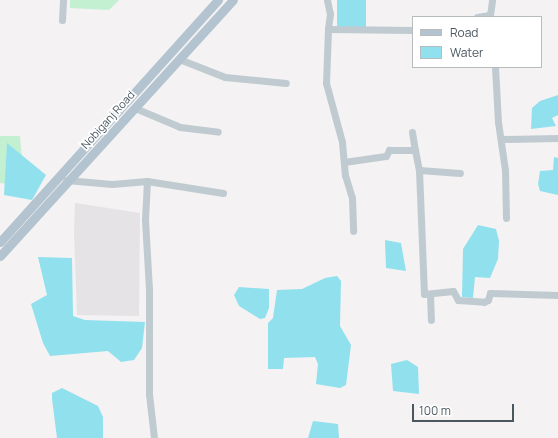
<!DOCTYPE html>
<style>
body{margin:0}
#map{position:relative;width:558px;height:438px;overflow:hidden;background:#f4f2f2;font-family:Manrope,sans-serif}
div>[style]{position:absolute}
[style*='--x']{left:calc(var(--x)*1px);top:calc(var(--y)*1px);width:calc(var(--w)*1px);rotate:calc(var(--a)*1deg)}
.education>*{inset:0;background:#e5e3e5}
.green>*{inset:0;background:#c2f0d0}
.water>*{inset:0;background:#90e1ed;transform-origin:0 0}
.minor>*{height:7px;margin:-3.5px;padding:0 3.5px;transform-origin:3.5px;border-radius:3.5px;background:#c0cbd1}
.major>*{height:9px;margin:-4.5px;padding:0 4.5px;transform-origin:4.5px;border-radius:4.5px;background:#b3c4d0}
span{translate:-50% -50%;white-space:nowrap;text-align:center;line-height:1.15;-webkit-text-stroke:3.5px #fff;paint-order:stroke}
.street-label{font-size:11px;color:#4a5760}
.legend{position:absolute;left:412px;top:16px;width:130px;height:52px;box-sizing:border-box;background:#fff;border:1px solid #b7bcbf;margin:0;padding:5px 7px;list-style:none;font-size:12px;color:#4a5760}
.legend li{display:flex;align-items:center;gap:8px;height:20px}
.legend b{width:20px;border:1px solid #b7bcbf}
.scale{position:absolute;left:412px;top:404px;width:102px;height:18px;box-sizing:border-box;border:2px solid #4a5760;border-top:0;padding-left:5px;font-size:12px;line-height:14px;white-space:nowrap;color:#4a5760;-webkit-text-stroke:3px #fff;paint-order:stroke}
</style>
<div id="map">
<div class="education">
<i style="clip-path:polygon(75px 203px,140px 213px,139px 316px,77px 315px,74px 233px)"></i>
</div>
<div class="green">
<i style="clip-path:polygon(70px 0,119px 0,109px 10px,70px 8px)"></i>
<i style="clip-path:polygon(0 136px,20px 136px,24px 186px,0 183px)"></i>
</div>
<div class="water">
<i style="left:337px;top:0;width:29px;height:28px"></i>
<i style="clip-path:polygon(558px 95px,558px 115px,552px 118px,556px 126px,531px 129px,532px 108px,540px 101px)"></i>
<i style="clip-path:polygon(7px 143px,46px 175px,32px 200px,4px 195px)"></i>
<i style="clip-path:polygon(554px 157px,558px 158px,558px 195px,540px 191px,538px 184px,540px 171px,553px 170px)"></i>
<i style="clip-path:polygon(478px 225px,496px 229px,499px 241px,498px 259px,490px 278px,475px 277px,473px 298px,462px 297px,463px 249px)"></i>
<i style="clip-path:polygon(385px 240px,401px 243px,406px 271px,386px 268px)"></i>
<i style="clip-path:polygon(38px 257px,72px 258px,73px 316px,85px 320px,145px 322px,142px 348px,134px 360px,121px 362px,108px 351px,50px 356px,43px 343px,31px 304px,47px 295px)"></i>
<i style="clip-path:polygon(337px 276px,341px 281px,340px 326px,351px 345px,346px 385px,340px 388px,316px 384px,318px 364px,315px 357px,284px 358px,283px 369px,268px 369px,268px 323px,273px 318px,277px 290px,302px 289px,325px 278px)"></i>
<i style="clip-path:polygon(239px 287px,269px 289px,269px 308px,265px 318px,260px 319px,239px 306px,234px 295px)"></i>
<i style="clip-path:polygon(407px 360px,418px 367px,419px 394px,393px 391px,391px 364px)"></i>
<i style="clip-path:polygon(62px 388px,98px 406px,103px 417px,103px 438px,57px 438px,52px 399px,52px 393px)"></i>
<i style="clip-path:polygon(313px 421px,338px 424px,339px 438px,308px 438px)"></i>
</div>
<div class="minor">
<i style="--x:327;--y:0;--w:14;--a:78"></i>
<i style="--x:330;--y:14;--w:15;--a:98"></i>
<i style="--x:328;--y:29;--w:85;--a:0.7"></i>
<i style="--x:477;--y:17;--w:13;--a:-9"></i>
<i style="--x:490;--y:15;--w:15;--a:-82"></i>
<i style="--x:62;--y:20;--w:20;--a:-87"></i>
<i style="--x:328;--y:29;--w:54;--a:92.1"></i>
<i style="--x:326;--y:83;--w:61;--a:74.8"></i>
<i style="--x:342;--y:142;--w:33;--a:85"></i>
<i style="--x:345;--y:175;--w:24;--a:73"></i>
<i style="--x:352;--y:198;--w:33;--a:88"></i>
<i style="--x:179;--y:59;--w:49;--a:21.4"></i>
<i style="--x:225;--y:77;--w:61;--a:5.6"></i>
<i style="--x:495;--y:67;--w:55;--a:86.9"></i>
<i style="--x:498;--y:122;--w:49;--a:81.7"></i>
<i style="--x:505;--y:170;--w:48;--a:88.8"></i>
<i style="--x:135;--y:108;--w:49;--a:22.9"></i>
<i style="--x:180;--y:127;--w:38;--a:7"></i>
<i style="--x:412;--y:132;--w:18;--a:81"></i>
<i style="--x:502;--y:139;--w:56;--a:-1"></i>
<i style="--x:344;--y:162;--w:42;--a:-8.1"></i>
<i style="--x:386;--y:156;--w:7;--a:-63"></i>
<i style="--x:389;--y:150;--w:26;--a:0"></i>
<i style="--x:415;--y:150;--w:20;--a:79"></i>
<i style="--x:419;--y:170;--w:41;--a:4.2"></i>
<i style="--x:419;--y:170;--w:124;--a:87.7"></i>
<i style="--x:424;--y:294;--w:29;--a:-6"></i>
<i style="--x:453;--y:291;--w:10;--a:61"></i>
<i style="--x:458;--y:300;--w:26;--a:4"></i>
<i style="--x:484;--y:302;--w:4;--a:-27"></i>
<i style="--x:488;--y:300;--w:7;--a:-74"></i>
<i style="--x:490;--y:293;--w:68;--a:1.7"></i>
<i style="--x:66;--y:180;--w:46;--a:5"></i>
<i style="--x:112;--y:184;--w:35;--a:-5"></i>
<i style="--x:147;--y:181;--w:77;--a:9"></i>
<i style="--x:147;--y:181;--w:39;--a:93"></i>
<i style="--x:145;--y:220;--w:69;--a:86.7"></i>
<i style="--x:149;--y:289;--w:105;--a:90"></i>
<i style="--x:149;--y:394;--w:44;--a:83.5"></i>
<i style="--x:430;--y:294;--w:26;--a:88"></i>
</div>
<div class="major">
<i style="--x:0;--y:242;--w:326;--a:-48"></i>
<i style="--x:0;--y:256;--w:346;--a:-47.7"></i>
</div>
<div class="street-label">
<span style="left:108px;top:120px;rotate:-48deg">Nobiganj Road</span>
</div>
<ul class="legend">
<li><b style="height:5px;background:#b3c4d0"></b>Road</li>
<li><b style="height:11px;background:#90e1ed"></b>Water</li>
</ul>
<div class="scale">100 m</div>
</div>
